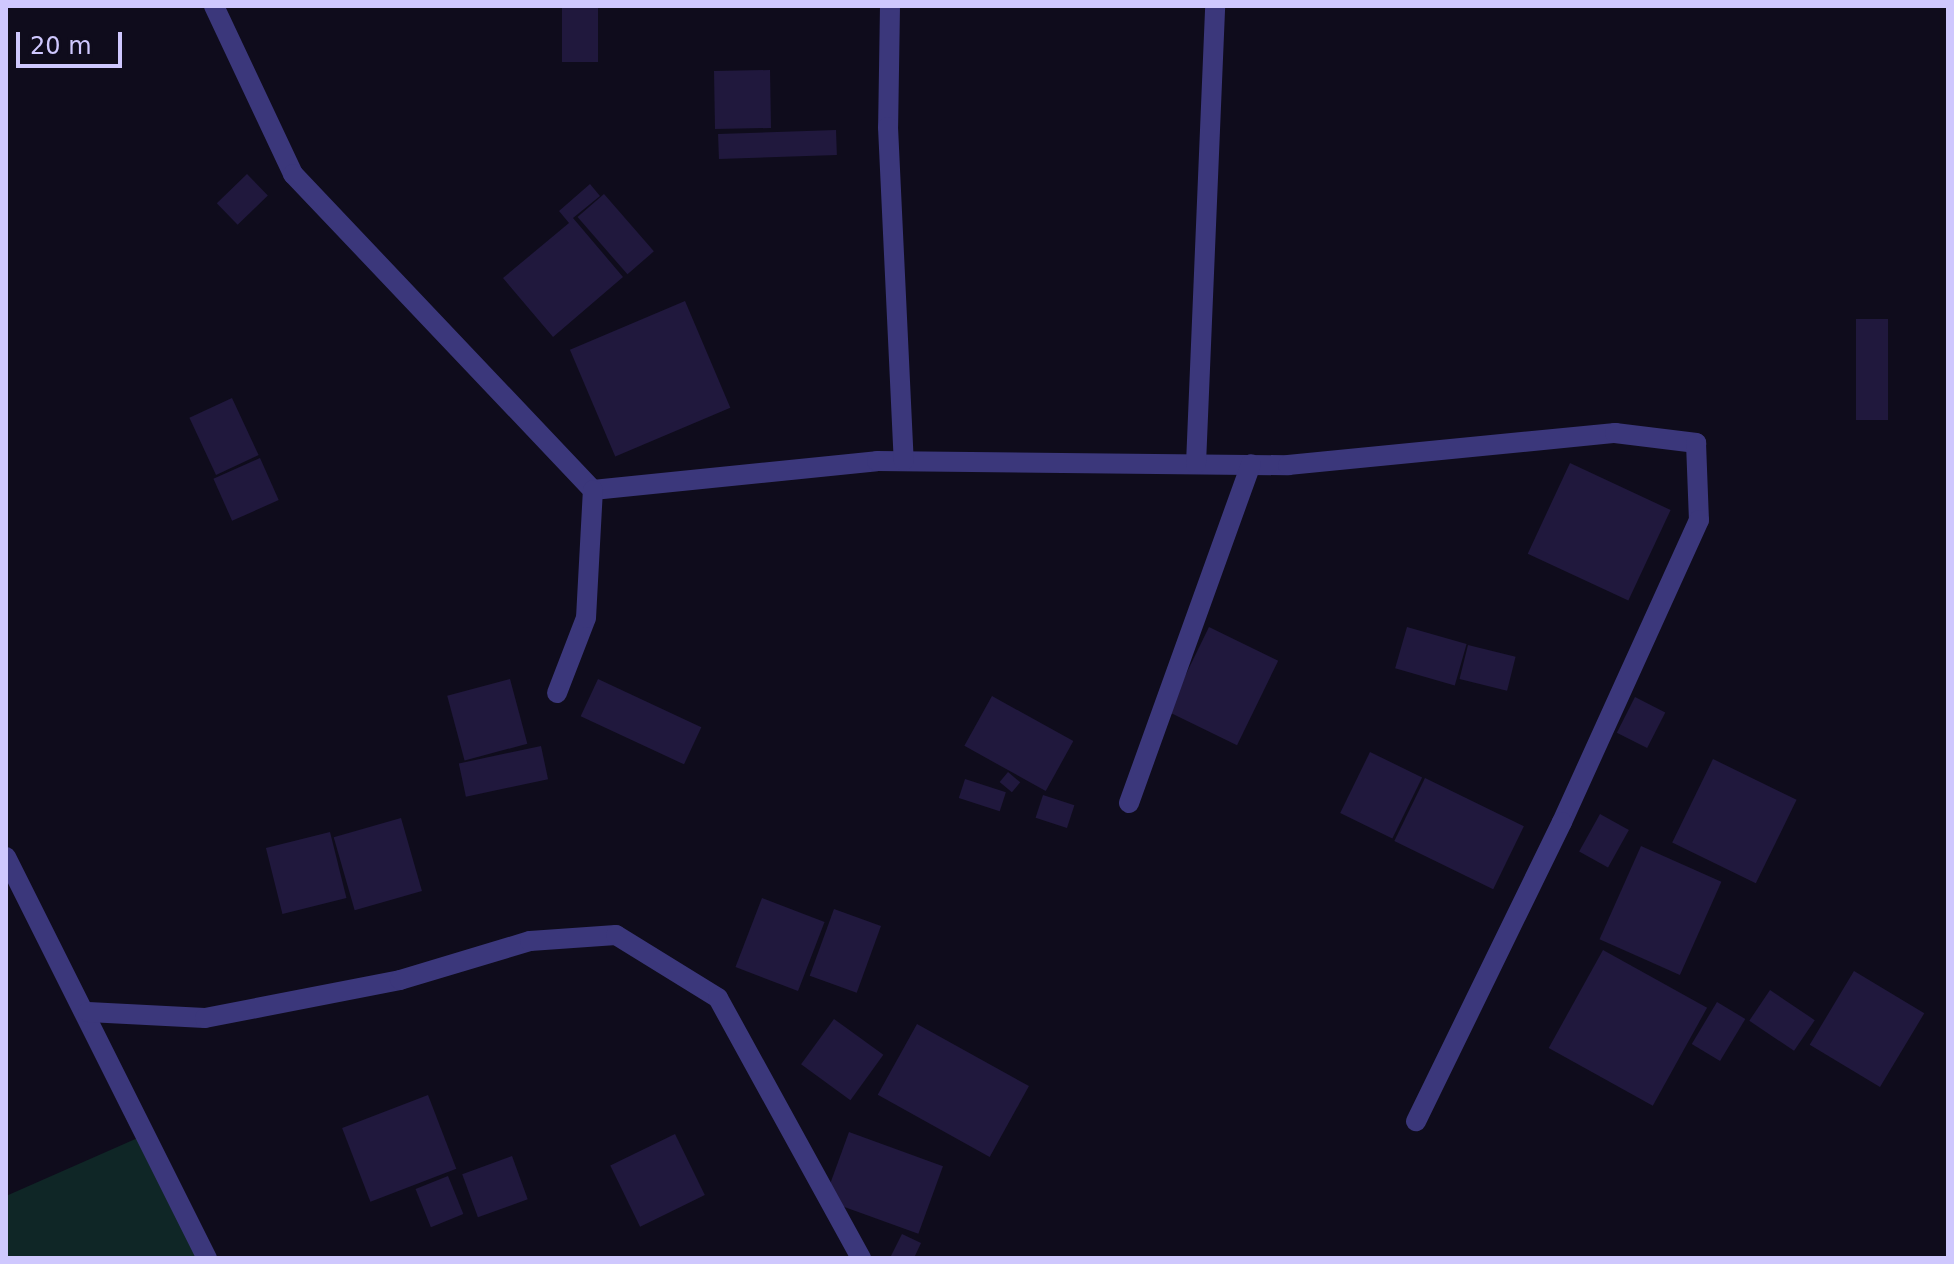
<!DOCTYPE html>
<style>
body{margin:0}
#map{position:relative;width:1954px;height:1264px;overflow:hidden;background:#0f0c1c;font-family:"DejaVu Sans",sans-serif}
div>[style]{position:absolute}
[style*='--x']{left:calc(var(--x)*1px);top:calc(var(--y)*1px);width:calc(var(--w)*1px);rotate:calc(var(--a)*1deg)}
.green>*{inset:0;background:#0f2626}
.building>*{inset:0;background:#20183d;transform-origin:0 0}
.street>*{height:20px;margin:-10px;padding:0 10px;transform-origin:10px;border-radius:10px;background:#3b377b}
span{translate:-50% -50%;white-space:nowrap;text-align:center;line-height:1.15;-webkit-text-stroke:7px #0f0c1c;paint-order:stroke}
.frame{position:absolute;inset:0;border:8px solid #cfc8fe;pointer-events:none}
.scale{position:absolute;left:16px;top:32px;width:106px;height:36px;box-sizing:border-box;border:4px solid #cfc8fe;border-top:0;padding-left:10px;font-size:24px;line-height:28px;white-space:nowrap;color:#cfc8fe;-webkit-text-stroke:6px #0f0c1c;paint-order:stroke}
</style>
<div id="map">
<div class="green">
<i style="clip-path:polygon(149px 1133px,207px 1258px,6px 1258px,6px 1196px)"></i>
</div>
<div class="building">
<i style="left:562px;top:6px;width:36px;height:56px"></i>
<i style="left:770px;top:70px;width:58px;height:56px;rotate:89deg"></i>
<i style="left:836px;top:130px;width:25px;height:118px;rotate:88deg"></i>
<i style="left:247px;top:174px;width:30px;height:42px;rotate:46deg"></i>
<i style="clip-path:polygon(590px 184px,600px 196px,573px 218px,623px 277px,553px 337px,503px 278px,569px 223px,559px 211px)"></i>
<i style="left:604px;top:194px;width:76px;height:35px;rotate:49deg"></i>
<i style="left:685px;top:301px;width:116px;height:125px;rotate:67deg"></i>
<i style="left:1856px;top:319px;width:32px;height:101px"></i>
<i style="left:232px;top:398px;width:63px;height:47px;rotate:65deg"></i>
<i style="left:260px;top:458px;width:46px;height:51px;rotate:66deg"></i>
<i style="left:1570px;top:463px;width:111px;height:100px;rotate:25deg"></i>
<i style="left:1209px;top:627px;width:77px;height:94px;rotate:26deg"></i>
<i style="left:1407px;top:627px;width:62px;height:43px;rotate:16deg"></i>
<i style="left:1468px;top:645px;width:49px;height:35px;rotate:14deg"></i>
<i style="left:510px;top:679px;width:67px;height:65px;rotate:75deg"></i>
<i style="left:598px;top:679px;width:114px;height:41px;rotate:25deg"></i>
<i style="left:992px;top:696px;width:93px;height:57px;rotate:29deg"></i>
<i style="left:1635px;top:697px;width:34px;height:40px;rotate:27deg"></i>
<i style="left:541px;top:746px;width:34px;height:84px;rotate:78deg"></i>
<i style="left:1370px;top:752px;width:58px;height:68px;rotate:26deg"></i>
<i style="left:1713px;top:759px;width:93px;height:93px;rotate:26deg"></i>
<i style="left:1008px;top:772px;width:16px;height:13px;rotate:40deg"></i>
<i style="left:1425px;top:778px;width:110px;height:70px;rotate:26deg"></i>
<i style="left:965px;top:779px;width:43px;height:20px;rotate:18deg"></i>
<i style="left:1043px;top:795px;width:33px;height:24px;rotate:18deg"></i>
<i style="left:1600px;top:814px;width:33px;height:43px;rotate:29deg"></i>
<i style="left:401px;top:818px;width:76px;height:70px;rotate:74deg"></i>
<i style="left:330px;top:832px;width:68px;height:66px;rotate:76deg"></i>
<i style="left:1641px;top:846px;width:88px;height:102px;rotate:24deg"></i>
<i style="left:762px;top:898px;width:67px;height:74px;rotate:21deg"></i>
<i style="left:834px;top:909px;width:50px;height:71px;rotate:20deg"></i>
<i style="left:1603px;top:950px;width:119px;height:112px;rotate:29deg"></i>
<i style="left:1854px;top:971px;width:82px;height:86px;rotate:31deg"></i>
<i style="left:1770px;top:990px;width:54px;height:37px;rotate:34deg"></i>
<i style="left:1717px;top:1002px;width:33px;height:49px;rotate:31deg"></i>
<i style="left:834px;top:1019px;width:61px;height:56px;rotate:36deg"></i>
<i style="left:917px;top:1024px;width:128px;height:81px;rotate:29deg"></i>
<i style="left:428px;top:1095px;width:79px;height:92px;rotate:69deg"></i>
<i style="left:849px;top:1132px;width:100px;height:72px;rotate:20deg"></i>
<i style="left:675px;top:1134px;width:68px;height:72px;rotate:64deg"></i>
<i style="left:512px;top:1156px;width:46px;height:53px;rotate:70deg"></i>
<i style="left:448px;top:1176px;width:41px;height:35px;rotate:68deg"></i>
<i style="clip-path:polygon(902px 1234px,921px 1243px,914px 1258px,890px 1258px)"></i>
</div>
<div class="street">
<i style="--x:214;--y:6;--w:186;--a:64.8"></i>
<i style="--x:293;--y:174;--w:436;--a:46.5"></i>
<i style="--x:593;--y:490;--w:285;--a:-5.8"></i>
<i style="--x:877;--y:461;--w:411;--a:0.6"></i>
<i style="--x:1288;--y:465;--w:329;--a:-5.6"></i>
<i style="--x:1615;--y:433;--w:82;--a:7"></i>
<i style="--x:1696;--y:443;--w:77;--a:87.8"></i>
<i style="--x:1699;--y:520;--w:332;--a:114.4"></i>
<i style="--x:1562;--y:822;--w:333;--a:116"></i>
<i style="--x:890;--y:6;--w:121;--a:90.9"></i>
<i style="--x:888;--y:127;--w:334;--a:87.3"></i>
<i style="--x:1196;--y:464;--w:458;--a:-87.6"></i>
<i style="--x:557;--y:693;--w:80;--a:-68.9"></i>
<i style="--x:586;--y:618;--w:128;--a:-86.9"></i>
<i style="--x:1129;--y:803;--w:360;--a:-70.2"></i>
<i style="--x:6;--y:857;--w:449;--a:63.4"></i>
<i style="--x:88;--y:1012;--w:117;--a:2.9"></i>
<i style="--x:205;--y:1018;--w:199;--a:-11"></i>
<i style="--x:400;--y:980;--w:136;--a:-16.7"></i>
<i style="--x:530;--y:941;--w:86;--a:-4"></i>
<i style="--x:616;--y:935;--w:120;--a:31.7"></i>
<i style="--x:718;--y:998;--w:297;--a:61.2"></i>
</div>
<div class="frame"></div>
<div class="scale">20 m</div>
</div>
